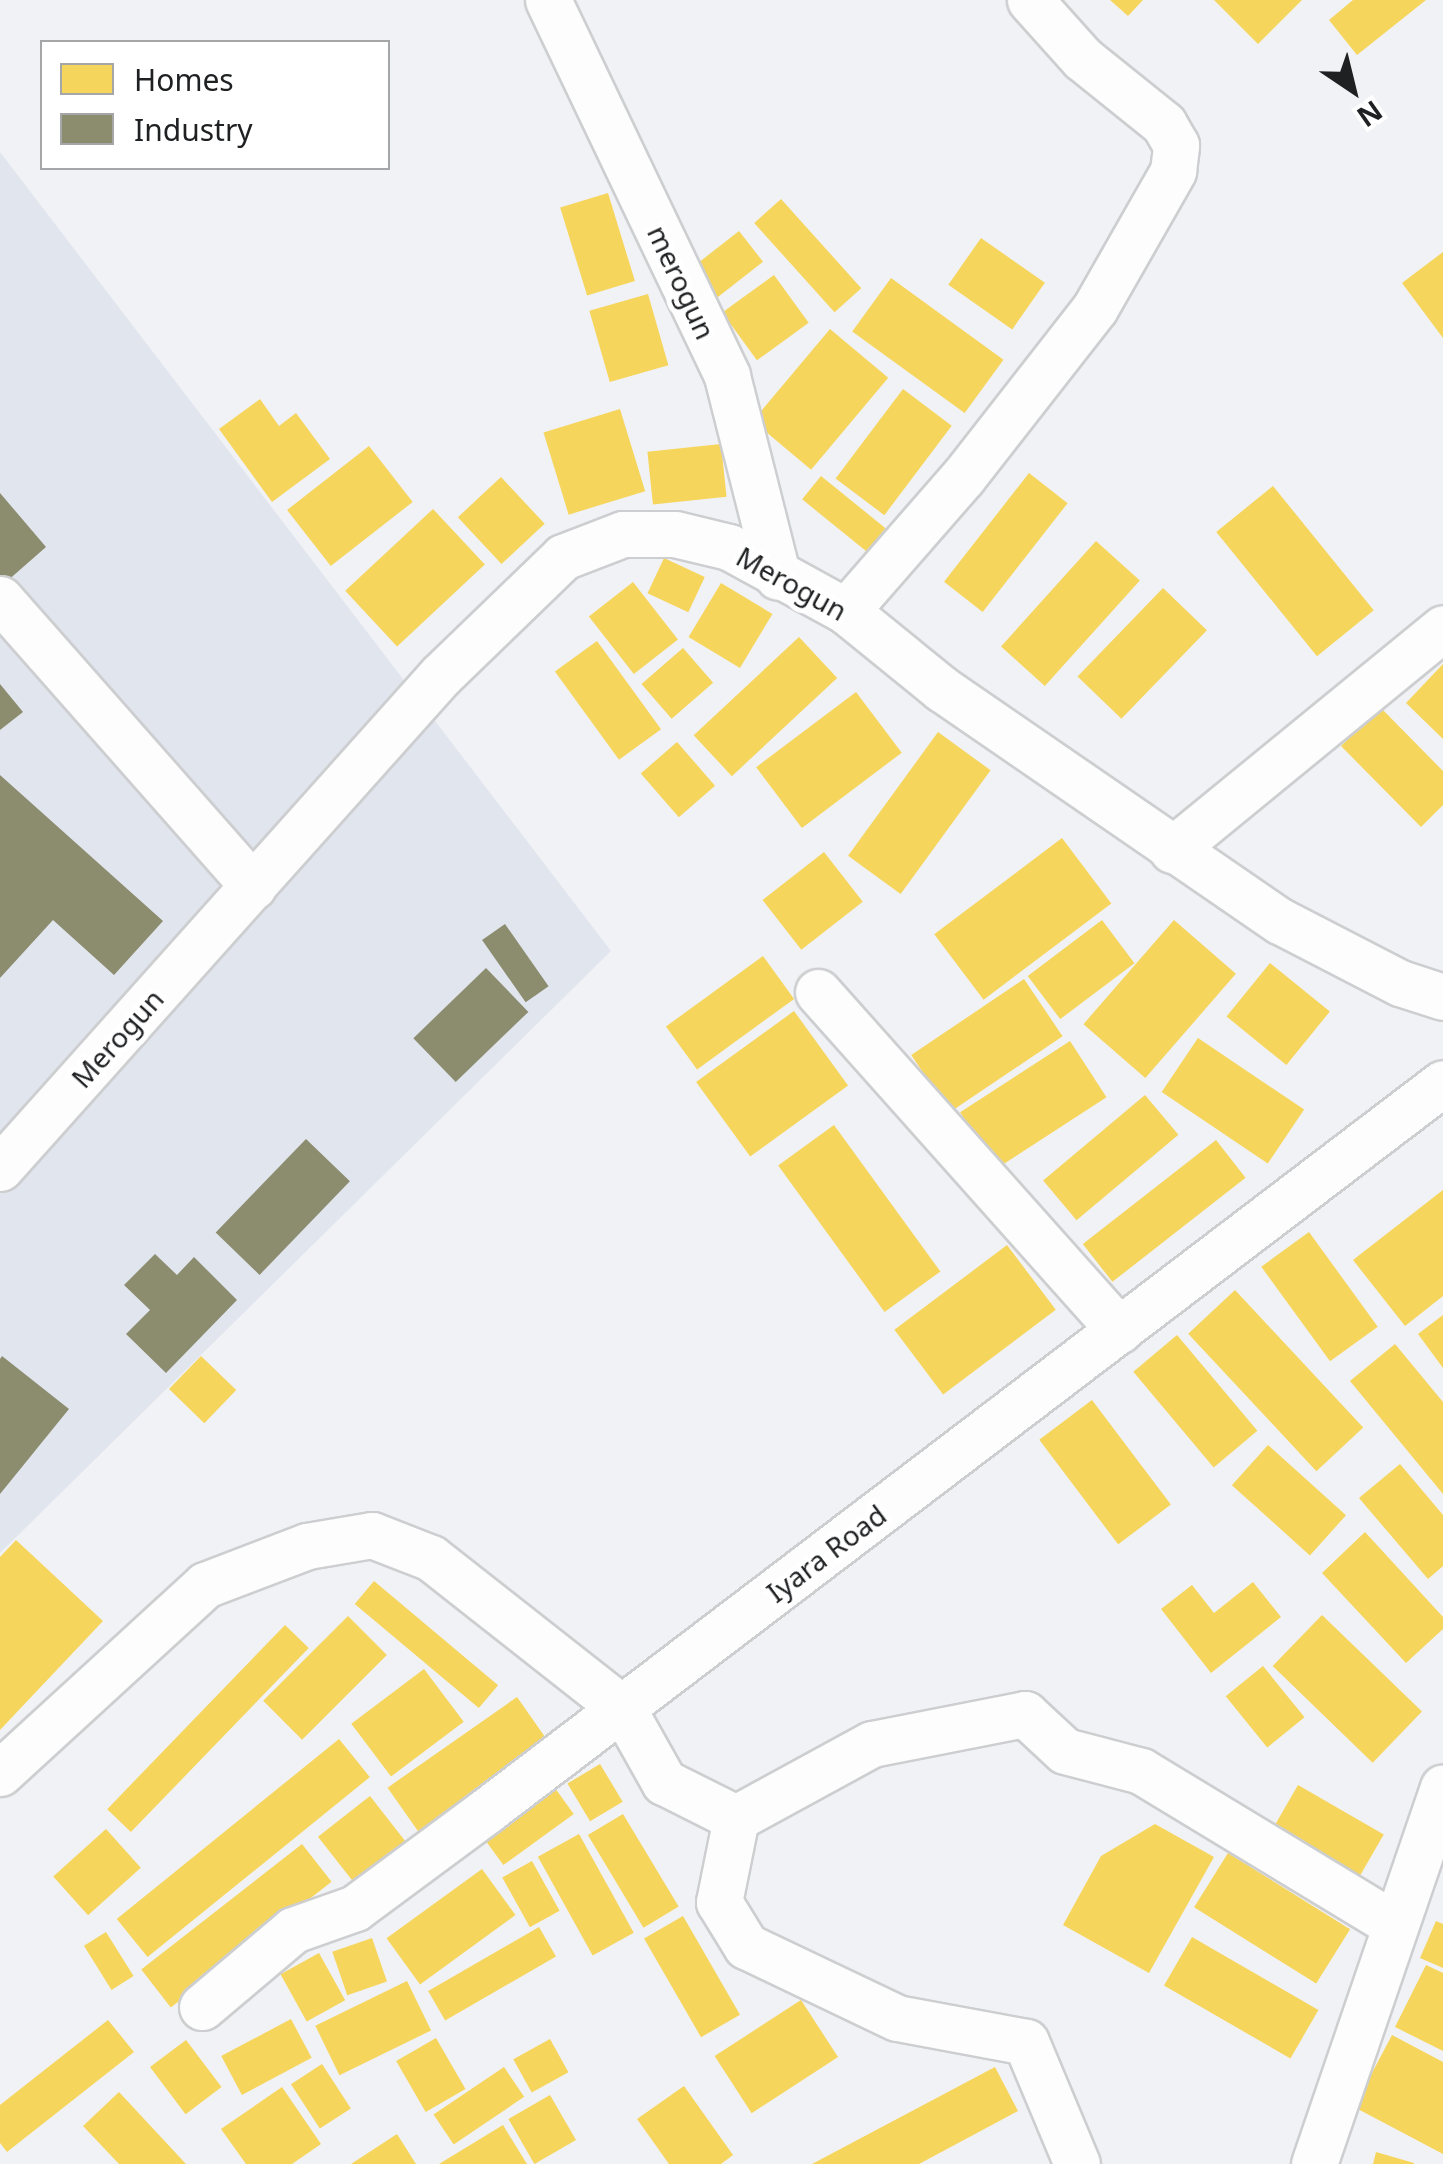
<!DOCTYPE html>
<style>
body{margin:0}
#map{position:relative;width:1443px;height:2164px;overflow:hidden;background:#f1f2f5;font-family:"Noto Sans",sans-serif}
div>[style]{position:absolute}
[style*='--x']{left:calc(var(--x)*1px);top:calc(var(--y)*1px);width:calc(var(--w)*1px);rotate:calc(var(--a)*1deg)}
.built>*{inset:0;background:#e1e5ee}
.homes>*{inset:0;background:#f6d55c;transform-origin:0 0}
.industry>*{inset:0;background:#8c8c6e;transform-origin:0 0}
.roads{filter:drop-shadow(2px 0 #cdced0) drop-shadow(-2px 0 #cdced0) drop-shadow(0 2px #cdced0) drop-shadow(0 -2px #cdced0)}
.minor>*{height:45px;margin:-22.5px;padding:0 22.5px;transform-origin:22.5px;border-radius:22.5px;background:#fdfdfe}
span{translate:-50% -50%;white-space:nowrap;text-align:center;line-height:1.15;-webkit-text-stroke:10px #fff;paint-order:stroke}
.street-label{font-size:28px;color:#1f2022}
.legend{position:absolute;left:40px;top:40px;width:350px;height:130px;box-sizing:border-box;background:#fff;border:2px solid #a5a6a7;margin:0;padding:12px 18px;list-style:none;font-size:30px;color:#1f2022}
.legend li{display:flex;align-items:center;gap:20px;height:50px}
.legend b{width:50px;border:2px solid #a5a6a7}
.north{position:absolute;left:1303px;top:40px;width:100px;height:100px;-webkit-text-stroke:8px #fff;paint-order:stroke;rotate:145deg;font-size:28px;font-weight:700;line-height:40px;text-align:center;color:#1f2022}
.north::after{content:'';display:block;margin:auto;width:35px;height:45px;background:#1f2022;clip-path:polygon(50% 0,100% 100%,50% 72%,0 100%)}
</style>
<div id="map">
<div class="built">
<i style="clip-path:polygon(0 152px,611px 951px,0 1553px)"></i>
</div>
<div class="homes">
<i style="clip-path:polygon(1110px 0,1143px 0,1128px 16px)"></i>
<i style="clip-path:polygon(1214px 0,1302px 0,1258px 44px)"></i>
<i style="clip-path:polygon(1353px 0,1426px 0,1357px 55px,1329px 20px)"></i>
<i style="left:608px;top:193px;width:92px;height:50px;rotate:73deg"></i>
<i style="left:781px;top:199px;width:120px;height:36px;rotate:48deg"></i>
<i style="left:739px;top:231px;width:39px;height:58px;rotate:52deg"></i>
<i style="left:981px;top:238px;width:78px;height:57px;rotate:35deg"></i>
<i style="clip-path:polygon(1443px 252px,1443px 338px,1402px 283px)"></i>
<i style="left:774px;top:275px;width:59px;height:64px;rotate:54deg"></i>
<i style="left:891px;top:278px;width:139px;height:66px;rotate:36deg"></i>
<i style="left:648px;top:294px;width:74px;height:61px;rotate:74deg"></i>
<i style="left:830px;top:329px;width:76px;height:120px;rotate:40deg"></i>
<i style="left:903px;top:389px;width:61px;height:112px;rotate:37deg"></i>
<i style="clip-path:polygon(260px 399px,279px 426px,296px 413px,330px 459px,272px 502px,219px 429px)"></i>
<i style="left:620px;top:409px;width:86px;height:80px;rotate:73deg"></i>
<i style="left:721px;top:444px;width:53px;height:74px;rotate:84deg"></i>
<i style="left:369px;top:446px;width:71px;height:104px;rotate:52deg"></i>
<i style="left:1029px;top:473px;width:49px;height:138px;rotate:38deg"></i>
<i style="left:821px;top:476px;width:83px;height:30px;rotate:39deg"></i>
<i style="left:501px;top:477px;width:64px;height:59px;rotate:47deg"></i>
<i style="left:1273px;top:486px;width:160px;height:73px;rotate:51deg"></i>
<i style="left:433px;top:509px;width:76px;height:120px;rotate:47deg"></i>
<i style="left:1096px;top:541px;width:59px;height:142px;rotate:42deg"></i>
<i style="left:664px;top:558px;width:45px;height:39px;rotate:25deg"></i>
<i style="left:633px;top:582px;width:73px;height:56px;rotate:52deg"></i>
<i style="left:721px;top:583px;width:60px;height:63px;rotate:31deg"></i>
<i style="left:1163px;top:588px;width:61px;height:123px;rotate:44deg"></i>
<i style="left:799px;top:637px;width:56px;height:144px;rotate:47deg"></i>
<i style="left:597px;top:641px;width:109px;height:52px;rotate:54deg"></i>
<i style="left:683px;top:648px;width:46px;height:55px;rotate:49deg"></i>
<i style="clip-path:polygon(1443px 664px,1443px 739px,1406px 703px)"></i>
<i style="left:856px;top:692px;width:76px;height:125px;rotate:53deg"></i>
<i style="clip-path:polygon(1380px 707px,1443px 771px,1443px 805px,1421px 827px,1341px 746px)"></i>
<i style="left:938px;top:732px;width:65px;height:153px;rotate:36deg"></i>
<i style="left:677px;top:742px;width:58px;height:48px;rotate:49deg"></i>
<i style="left:1062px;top:838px;width:82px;height:160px;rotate:53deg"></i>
<i style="left:824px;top:852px;width:63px;height:78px;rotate:52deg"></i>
<i style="left:1102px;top:920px;width:54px;height:93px;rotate:53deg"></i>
<i style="left:1174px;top:920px;width:82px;height:138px;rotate:41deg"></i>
<i style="left:763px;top:956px;width:53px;height:120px;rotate:54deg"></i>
<i style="left:1270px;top:963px;width:77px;height:69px;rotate:39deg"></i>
<i style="left:1024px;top:979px;width:69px;height:136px;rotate:56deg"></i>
<i style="left:794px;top:1011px;width:92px;height:121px;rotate:54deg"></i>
<i style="left:1198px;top:1038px;width:128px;height:65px;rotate:34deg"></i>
<i style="left:1070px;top:1041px;width:67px;height:131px;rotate:57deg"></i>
<i style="left:1145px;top:1095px;width:52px;height:133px;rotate:50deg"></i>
<i style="left:834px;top:1125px;width:181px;height:69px;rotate:54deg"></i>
<i style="left:1216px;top:1140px;width:48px;height:169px;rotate:52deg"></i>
<i style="clip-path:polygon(1443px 1190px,1443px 1296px,1405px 1326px,1353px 1260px)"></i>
<i style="left:1309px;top:1232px;width:117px;height:59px;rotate:54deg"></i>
<i style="left:1007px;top:1245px;width:81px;height:141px;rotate:53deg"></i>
<i style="left:1235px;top:1290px;width:188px;height:64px;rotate:47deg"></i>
<i style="clip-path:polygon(1443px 1315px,1443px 1368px,1418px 1334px)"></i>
<i style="left:1177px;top:1335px;width:125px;height:57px;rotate:50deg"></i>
<i style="clip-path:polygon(1395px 1344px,1443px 1402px,1443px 1494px,1350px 1381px)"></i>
<i style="left:201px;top:1356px;width:49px;height:46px;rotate:44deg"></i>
<i style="left:1092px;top:1400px;width:131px;height:66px;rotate:53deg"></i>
<i style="left:1268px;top:1445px;width:105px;height:54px;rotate:42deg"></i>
<i style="clip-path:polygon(1400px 1464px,1443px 1515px,1443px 1566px,1428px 1579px,1359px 1498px)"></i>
<i style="clip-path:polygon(1365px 1532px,1443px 1617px,1443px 1629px,1406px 1663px,1322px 1573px)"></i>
<i style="clip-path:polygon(16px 1540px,103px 1621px,0 1730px,0 1557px)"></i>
<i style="left:374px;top:1581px;width:162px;height:30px;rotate:40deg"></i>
<i style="clip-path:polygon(1253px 1582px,1281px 1617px,1211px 1673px,1161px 1609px,1192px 1585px,1214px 1613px)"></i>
<i style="left:1322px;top:1615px;width:139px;height:71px;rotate:44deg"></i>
<i style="left:348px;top:1616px;width:55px;height:120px;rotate:45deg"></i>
<i style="left:285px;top:1625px;width:33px;height:256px;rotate:44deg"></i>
<i style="left:1263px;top:1666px;width:66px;height:48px;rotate:51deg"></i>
<i style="left:424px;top:1669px;width:66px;height:91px;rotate:53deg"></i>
<i style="left:517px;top:1697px;width:59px;height:158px;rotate:55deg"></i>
<i style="left:339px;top:1739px;width:49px;height:286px;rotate:51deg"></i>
<i style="left:600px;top:1764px;width:44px;height:38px;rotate:59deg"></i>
<i style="left:552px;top:1784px;width:37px;height:87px;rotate:54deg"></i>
<i style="left:1298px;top:1785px;width:99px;height:62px;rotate:30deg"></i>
<i style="left:370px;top:1796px;width:65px;height:66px;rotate:52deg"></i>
<i style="left:623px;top:1814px;width:108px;height:41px;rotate:59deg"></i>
<i style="clip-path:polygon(1155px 1824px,1214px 1857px,1149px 1973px,1063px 1925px,1101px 1856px)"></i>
<i style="left:106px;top:1829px;width:52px;height:71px;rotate:48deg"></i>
<i style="left:579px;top:1834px;width:113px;height:47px;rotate:61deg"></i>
<i style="left:302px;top:1844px;width:48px;height:204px;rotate:52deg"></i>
<i style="left:1228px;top:1853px;width:144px;height:64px;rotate:32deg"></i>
<i style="left:532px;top:1861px;width:57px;height:34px;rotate:61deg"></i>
<i style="left:482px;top:1869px;width:57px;height:118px;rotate:54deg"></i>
<i style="left:683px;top:1916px;width:114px;height:45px;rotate:60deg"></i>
<i style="clip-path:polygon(1436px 1921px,1443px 1924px,1443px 1968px,1420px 1958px)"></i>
<i style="left:539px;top:1927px;width:34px;height:128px;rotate:60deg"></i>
<i style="left:106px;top:1932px;width:52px;height:26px;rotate:58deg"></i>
<i style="left:1192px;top:1937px;width:146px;height:56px;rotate:30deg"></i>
<i style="left:372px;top:1938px;width:46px;height:42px;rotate:71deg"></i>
<i style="left:319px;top:1953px;width:54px;height:44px;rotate:61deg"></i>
<i style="clip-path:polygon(1426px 1965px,1443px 1973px,1443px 2051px,1395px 2027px)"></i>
<i style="left:407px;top:1981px;width:55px;height:102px;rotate:64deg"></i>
<i style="left:801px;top:2000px;width:68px;height:103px;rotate:57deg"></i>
<i style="left:291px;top:2019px;width:44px;height:79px;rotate:62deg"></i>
<i style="clip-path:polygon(108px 2020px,134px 2052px,7px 2152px,0 2143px,0 2105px)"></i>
<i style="clip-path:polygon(1392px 2035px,1443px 2062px,1443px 2154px,1354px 2107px)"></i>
<i style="left:436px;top:2038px;width:59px;height:46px;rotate:60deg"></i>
<i style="left:550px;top:2039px;width:38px;height:42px;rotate:61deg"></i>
<i style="left:186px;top:2040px;width:59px;height:45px;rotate:53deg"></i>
<i style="left:322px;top:2064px;width:53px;height:37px;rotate:57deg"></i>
<i style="left:504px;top:2067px;width:36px;height:85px;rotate:56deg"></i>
<i style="clip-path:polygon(995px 2067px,1018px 2111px,919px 2164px,812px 2164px)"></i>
<i style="clip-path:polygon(684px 2086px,733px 2155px,721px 2164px,669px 2164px,637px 2119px)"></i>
<i style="clip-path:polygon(282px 2087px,321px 2144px,292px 2164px,246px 2164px,221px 2129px)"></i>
<i style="clip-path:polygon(119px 2092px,186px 2164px,119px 2164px,83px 2126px)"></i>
<i style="left:550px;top:2095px;width:52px;height:48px;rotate:60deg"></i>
<i style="clip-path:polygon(503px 2125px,527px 2164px,439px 2164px)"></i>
<i style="clip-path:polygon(397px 2134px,416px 2164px,351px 2164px)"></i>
<i style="clip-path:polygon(1376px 2152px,1414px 2163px,1414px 2164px,1373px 2164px)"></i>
</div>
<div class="industry">
<i style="clip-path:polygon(0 493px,46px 547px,6px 582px,0 575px)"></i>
<i style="clip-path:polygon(0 684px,23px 712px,0 730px)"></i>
<i style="clip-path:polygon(0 775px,163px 921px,114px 975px,53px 920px,0 978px)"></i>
<i style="left:505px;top:924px;width:76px;height:28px;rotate:55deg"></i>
<i style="left:486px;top:968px;width:61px;height:101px;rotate:46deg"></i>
<i style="left:306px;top:1139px;width:61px;height:130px;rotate:44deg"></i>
<i style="clip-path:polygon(155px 1254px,177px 1275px,194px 1257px,237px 1300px,166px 1373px,126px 1334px,150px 1310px,124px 1285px)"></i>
<i style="clip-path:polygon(2px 1356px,69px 1409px,0 1494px,0 1359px)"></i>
</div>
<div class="roads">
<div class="minor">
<i style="--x:548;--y:0;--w:416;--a:64.5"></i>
<i style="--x:727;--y:376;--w:207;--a:75.8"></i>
<i style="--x:0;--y:599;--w:383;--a:48.6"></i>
<i style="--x:846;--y:611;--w:178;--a:-48.9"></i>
<i style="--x:963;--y:477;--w:214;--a:-52"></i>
<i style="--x:1095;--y:308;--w:158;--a:-60.3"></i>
<i style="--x:1173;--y:171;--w:26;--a:-83"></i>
<i style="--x:1176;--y:145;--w:24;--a:-120"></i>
<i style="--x:1164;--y:124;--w:105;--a:-141.2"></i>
<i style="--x:1082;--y:58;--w:78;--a:-131.9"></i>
<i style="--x:1172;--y:850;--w:350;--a:-39.3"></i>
<i style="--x:818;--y:992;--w:453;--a:48.3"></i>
<i style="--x:0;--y:1168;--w:661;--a:-48.19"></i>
<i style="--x:441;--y:675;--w:170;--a:-44"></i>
<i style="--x:563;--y:557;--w:64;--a:-21"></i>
<i style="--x:623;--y:534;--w:52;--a:0"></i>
<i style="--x:675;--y:534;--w:56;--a:13.5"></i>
<i style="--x:729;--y:547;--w:133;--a:28.7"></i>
<i style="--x:846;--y:611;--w:124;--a:39.1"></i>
<i style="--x:942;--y:689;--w:410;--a:34.5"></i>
<i style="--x:1280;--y:921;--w:135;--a:27.3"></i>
<i style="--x:1400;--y:983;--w:45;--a:18"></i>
<i style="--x:0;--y:1773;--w:278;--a:-42.5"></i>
<i style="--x:205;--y:1585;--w:109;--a:-20.9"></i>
<i style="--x:307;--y:1546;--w:66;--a:-9.6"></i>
<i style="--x:372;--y:1535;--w:63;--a:21.3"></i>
<i style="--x:431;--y:1558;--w:244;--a:38.2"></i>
<i style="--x:623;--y:1709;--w:84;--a:60.7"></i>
<i style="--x:664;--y:1782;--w:80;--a:26.6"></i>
<i style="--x:736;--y:1818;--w:155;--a:-28.6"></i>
<i style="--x:872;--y:1744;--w:156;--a:-11.1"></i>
<i style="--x:1025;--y:1714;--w:54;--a:42.8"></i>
<i style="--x:1065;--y:1751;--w:79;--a:14.7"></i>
<i style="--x:1141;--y:1771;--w:296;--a:31.2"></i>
<i style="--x:736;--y:1818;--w:86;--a:101.4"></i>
<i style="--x:719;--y:1902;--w:52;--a:58.5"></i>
<i style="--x:746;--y:1946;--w:167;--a:25.5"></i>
<i style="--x:897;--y:2018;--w:131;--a:10.5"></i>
<i style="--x:1026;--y:2042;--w:132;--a:67.3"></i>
<i style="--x:202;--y:2007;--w:119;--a:-40.2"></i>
<i style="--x:293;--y:1930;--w:66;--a:-19.5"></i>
<i style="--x:355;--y:1908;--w:163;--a:-36.5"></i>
<i style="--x:486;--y:1811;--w:1202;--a:-37.26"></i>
<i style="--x:1314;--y:2164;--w:398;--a:-71.1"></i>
</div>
</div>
<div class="street-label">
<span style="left:682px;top:282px;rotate:65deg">merogun</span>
<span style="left:792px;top:583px;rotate:29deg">Merogun</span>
<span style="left:117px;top:1038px;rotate:-48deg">Merogun</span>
<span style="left:826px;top:1553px;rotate:-37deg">Iyara Road</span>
</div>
<ul class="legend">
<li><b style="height:28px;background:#f6d55c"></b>Homes</li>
<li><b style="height:28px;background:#8c8c6e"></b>Industry</li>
</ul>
<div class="north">N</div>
</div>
